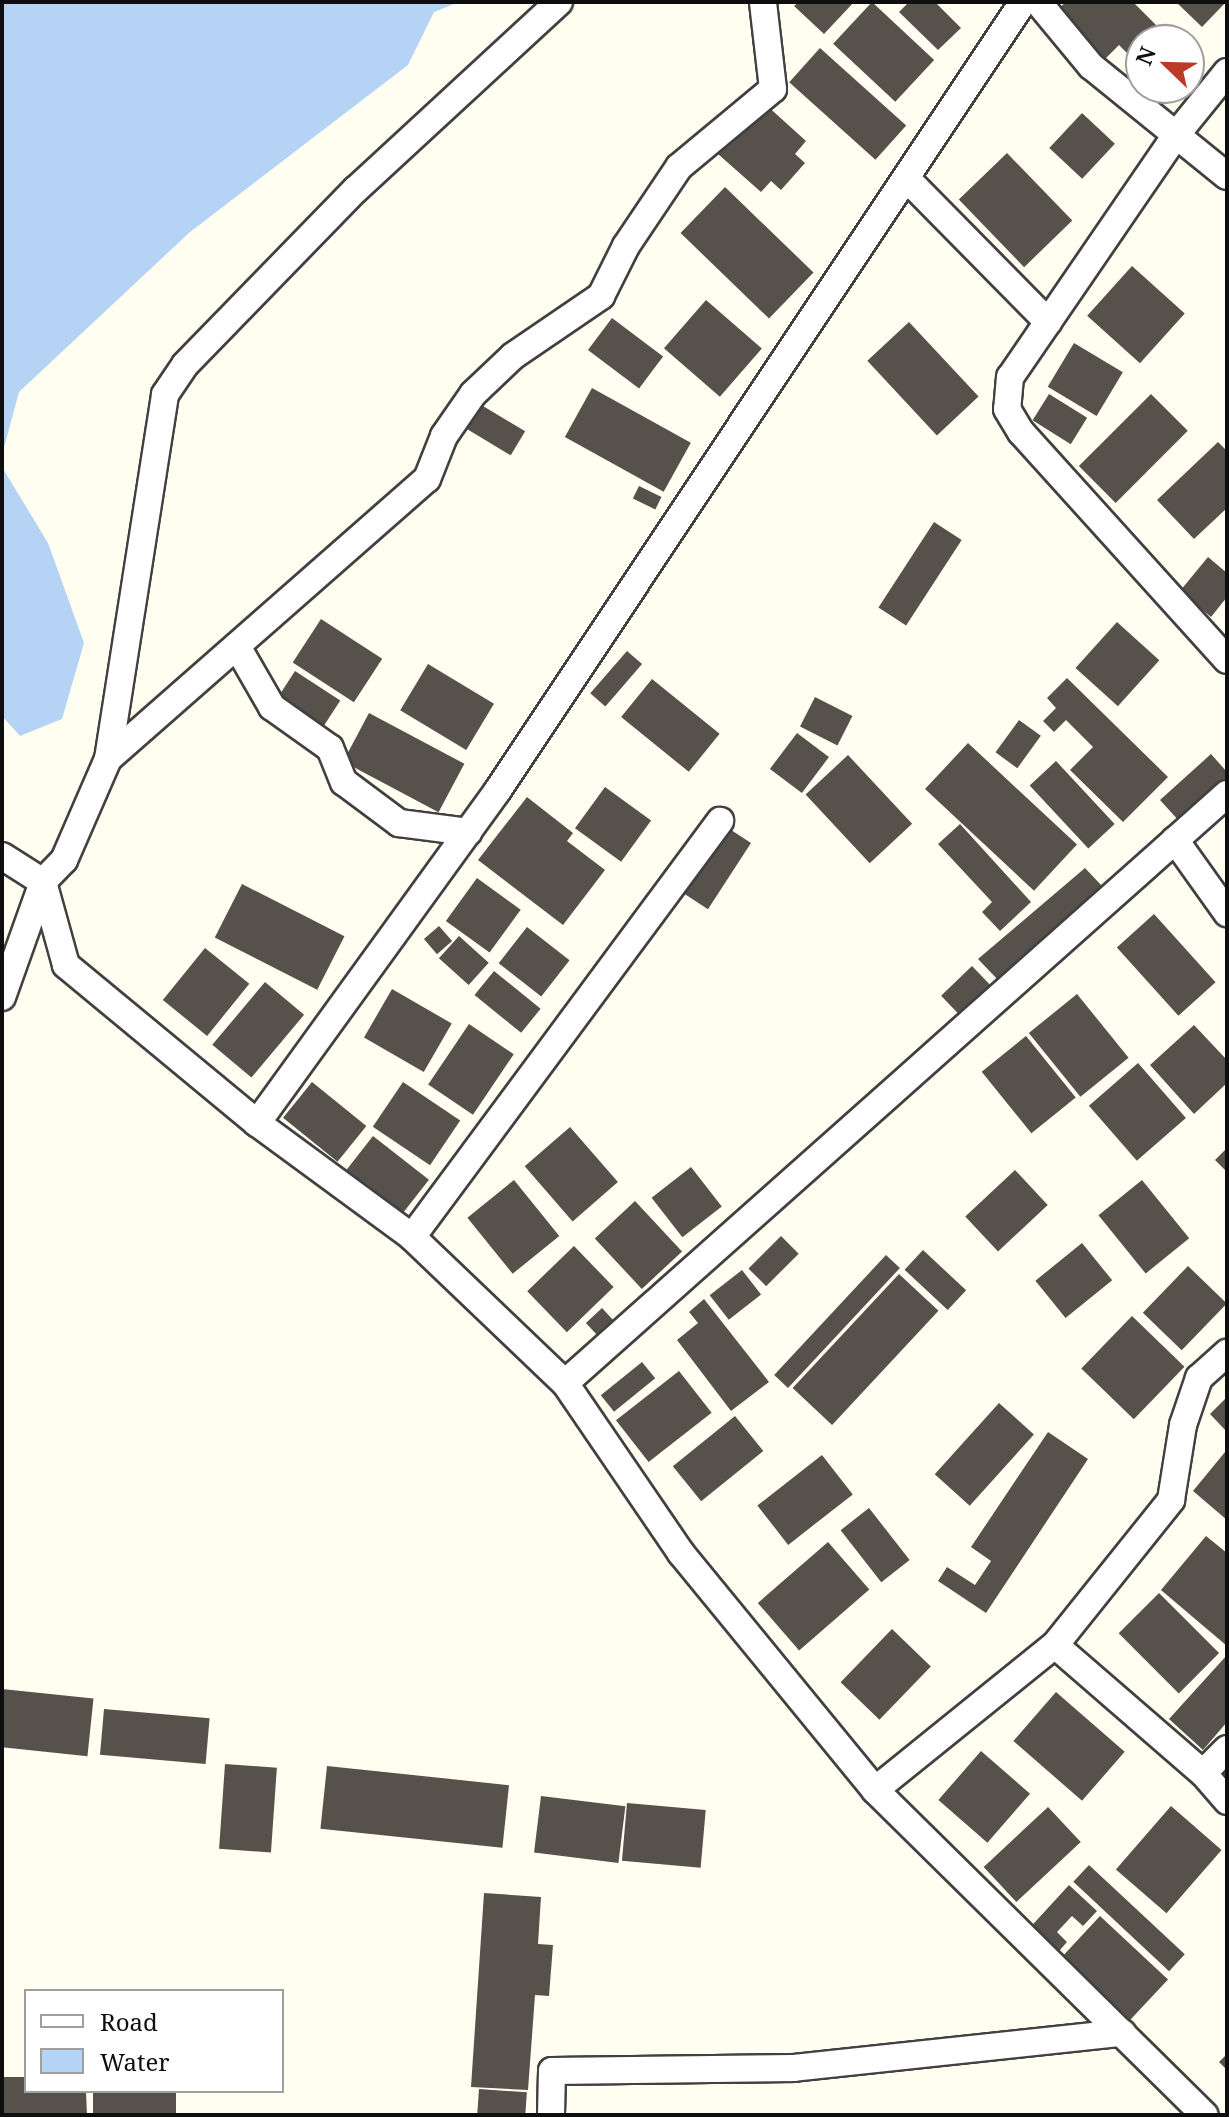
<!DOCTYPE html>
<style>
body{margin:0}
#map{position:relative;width:1229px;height:2117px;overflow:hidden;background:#fffef0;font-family:"Noto Serif",serif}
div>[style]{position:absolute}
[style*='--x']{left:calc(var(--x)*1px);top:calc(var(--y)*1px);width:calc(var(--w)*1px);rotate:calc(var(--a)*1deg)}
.water>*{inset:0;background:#b5d3f5}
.building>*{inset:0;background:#57514b;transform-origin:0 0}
.roads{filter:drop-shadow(2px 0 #414141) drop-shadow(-2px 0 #414141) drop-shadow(0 2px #414141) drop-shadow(0 -2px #414141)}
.minor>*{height:26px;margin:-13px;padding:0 13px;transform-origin:13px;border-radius:13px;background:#fff}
span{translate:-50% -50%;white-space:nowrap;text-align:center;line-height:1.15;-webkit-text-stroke:8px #fff;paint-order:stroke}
.frame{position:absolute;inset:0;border:4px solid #0e0e0e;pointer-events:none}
.legend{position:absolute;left:24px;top:1989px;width:260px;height:104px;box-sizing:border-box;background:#fff;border:2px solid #9f9f9f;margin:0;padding:10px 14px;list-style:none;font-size:24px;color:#0e0e0e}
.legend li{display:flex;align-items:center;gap:16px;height:40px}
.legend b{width:40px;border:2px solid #9f9f9f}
.north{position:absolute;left:1125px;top:24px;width:80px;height:80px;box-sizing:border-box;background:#fff;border:2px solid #9f9f9f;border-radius:50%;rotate:293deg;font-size:22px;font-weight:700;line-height:32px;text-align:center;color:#0e0e0e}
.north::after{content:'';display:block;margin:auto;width:28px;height:36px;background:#bc3a28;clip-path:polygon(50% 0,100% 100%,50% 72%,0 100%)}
</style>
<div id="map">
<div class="water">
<i style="clip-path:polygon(2px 2px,459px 2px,434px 12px,408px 65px,190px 232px,19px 392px,2px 455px)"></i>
<i style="clip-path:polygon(2px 467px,48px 543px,84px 643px,62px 719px,20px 736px,2px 716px)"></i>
</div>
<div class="building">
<i style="clip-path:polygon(799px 2px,854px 2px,824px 34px,794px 6px)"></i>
<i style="left:872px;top:2px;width:85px;height:57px;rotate:43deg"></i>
<i style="clip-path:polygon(909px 2px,935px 2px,961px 28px,938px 50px,899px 12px)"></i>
<i style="clip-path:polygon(1066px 2px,1133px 2px,1157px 26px,1129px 55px,1119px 45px,1105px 59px,1057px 10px)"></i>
<i style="clip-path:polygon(1176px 2px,1226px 2px,1202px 27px)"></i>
<i style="left:820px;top:48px;width:116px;height:46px;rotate:42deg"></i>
<i style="clip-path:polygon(764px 103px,806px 141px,795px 154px,805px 163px,781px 190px,771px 181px,761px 192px,718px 154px)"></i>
<i style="left:1082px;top:113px;width:45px;height:48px;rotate:43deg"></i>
<i style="left:1007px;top:153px;width:94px;height:67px;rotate:46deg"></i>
<i style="left:725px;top:187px;width:123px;height:64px;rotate:44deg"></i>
<i style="left:1132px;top:266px;width:71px;height:67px;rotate:42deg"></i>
<i style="left:706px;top:300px;width:74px;height:64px;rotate:41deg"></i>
<i style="left:612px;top:318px;width:64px;height:40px;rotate:37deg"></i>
<i style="left:909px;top:322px;width:102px;height:57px;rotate:47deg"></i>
<i style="left:1074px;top:343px;width:57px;height:51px;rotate:31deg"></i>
<i style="left:592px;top:388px;width:113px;height:56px;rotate:29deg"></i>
<i style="left:1049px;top:394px;width:45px;height:31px;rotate:32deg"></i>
<i style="left:1151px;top:394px;width:52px;height:102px;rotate:45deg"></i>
<i style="left:478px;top:403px;width:55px;height:28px;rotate:31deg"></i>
<i style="clip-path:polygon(1218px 442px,1227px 451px,1227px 508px,1194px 539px,1157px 500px)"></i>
<i style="left:639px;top:486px;width:25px;height:14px;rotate:26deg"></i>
<i style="left:934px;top:522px;width:33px;height:102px;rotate:33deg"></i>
<i style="clip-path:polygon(1208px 557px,1227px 573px,1227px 597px,1211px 617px,1180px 591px)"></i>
<i style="left:321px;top:619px;width:73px;height:52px;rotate:33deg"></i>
<i style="left:1117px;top:622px;width:57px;height:62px;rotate:42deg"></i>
<i style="left:627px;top:651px;width:20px;height:56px;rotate:41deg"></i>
<i style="left:428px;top:664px;width:77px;height:54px;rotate:31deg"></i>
<i style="left:295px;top:671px;width:54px;height:34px;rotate:33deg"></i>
<i style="clip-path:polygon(1067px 678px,1168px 777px,1123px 822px,1070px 770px,1093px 747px,1066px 720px,1054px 732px,1043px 721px,1056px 708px,1047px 698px)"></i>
<i style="left:652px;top:679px;width:87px;height:49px;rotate:39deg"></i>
<i style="left:815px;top:697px;width:42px;height:33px;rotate:27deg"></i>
<i style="left:369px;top:713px;width:108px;height:55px;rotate:28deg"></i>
<i style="left:1019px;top:720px;width:27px;height:40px;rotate:36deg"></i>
<i style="left:797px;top:733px;width:40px;height:45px;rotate:37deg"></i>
<i style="left:968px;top:743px;width:149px;height:63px;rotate:43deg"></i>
<i style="clip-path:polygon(1211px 754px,1227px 772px,1227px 780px,1180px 822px,1160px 800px)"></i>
<i style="left:848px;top:755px;width:94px;height:58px;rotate:47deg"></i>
<i style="left:1056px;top:761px;width:86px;height:36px;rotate:47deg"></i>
<i style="left:605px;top:787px;width:57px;height:51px;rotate:36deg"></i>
<i style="clip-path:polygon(527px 797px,573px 833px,567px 841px,605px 870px,563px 925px,478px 860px)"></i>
<i style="clip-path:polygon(960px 824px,1031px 902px,1000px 931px,982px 912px,992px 902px,938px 844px)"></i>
<i style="left:725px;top:826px;width:31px;height:79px;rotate:33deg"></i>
<i style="clip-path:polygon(1085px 868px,1102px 886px,1000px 982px,978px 959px)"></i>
<i style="left:477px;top:878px;width:54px;height:53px;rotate:36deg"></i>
<i style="left:242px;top:884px;width:115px;height:60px;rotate:27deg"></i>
<i style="left:1154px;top:914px;width:92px;height:50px;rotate:48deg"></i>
<i style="left:439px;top:926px;width:20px;height:20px;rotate:49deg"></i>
<i style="left:527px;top:927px;width:54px;height:46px;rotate:38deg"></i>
<i style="left:459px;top:936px;width:40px;height:30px;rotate:42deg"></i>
<i style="left:205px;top:948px;width:57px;height:67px;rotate:39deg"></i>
<i style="left:972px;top:966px;width:28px;height:43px;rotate:46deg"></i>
<i style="left:494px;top:971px;width:60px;height:31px;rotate:39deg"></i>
<i style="left:265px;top:982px;width:51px;height:82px;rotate:40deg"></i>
<i style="left:392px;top:989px;width:69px;height:56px;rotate:30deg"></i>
<i style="left:1077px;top:994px;width:82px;height:62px;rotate:51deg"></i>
<i style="left:469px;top:1024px;width:54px;height:73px;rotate:34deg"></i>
<i style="clip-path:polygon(1194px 1025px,1227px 1060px,1227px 1083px,1194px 1114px,1150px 1065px)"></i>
<i style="left:1026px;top:1036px;width:79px;height:57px;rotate:51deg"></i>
<i style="left:1138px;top:1063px;width:73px;height:65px;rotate:49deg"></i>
<i style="left:312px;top:1082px;width:70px;height:46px;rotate:39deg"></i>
<i style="left:403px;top:1082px;width:69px;height:54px;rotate:34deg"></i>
<i style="left:570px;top:1127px;width:73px;height:60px;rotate:49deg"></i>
<i style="left:373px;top:1136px;width:71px;height:46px;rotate:38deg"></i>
<i style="clip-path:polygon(1227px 1148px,1227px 1172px,1215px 1160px)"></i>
<i style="left:691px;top:1167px;width:50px;height:50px;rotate:52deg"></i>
<i style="left:1015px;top:1170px;width:48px;height:68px;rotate:47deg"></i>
<i style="left:514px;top:1180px;width:72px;height:60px;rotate:51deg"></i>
<i style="left:1142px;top:1180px;width:75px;height:56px;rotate:51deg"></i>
<i style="left:635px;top:1201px;width:69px;height:55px;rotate:47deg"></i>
<i style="left:781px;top:1236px;width:25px;height:46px;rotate:45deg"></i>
<i style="left:1082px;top:1243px;width:48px;height:60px;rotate:51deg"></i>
<i style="left:574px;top:1246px;width:57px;height:65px;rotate:46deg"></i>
<i style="left:923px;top:1250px;width:59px;height:27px;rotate:43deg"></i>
<i style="left:886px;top:1255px;width:19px;height:164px;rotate:43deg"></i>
<i style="left:1188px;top:1266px;width:54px;height:65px;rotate:44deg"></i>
<i style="left:742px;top:1270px;width:31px;height:41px;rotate:52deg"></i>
<i style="left:899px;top:1274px;width:54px;height:156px;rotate:43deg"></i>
<i style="clip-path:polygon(704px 1299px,769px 1382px,731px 1411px,677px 1340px,698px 1323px,689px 1312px)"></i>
<i style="left:602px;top:1308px;width:19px;height:22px;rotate:47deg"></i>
<i style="left:1132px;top:1316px;width:73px;height:73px;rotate:44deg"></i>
<i style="left:642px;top:1362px;width:21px;height:53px;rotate:51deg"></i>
<i style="left:679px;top:1371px;width:53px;height:80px;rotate:52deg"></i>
<i style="clip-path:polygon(1227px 1397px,1227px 1432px,1210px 1414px)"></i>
<i style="left:999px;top:1403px;width:47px;height:96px;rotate:42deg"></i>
<i style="left:735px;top:1416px;width:45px;height:80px;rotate:51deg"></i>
<i style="clip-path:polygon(1048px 1432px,1088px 1459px,986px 1613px,938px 1581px,947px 1567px,975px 1585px,991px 1561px,971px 1547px)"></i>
<i style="clip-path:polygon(1225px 1452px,1227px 1454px,1227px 1520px,1193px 1491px)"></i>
<i style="left:822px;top:1455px;width:50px;height:82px;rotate:52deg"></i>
<i style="left:869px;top:1508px;width:66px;height:36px;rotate:52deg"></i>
<i style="clip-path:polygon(1206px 1536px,1227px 1553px,1227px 1646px,1161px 1590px)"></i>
<i style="left:828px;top:1542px;width:63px;height:93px;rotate:49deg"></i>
<i style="left:1159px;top:1593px;width:85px;height:57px;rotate:45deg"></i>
<i style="left:892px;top:1629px;width:54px;height:74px;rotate:44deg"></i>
<i style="clip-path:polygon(1227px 1655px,1227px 1722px,1203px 1750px,1169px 1719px)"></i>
<i style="left:2px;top:1689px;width:92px;height:58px;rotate:6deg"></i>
<i style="left:1056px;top:1692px;width:91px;height:65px;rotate:41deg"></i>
<i style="left:104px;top:1709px;width:106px;height:46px;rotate:5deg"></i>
<i style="left:981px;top:1751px;width:65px;height:65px;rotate:41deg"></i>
<i style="left:225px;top:1764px;width:52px;height:85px;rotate:4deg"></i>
<i style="left:327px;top:1766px;width:183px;height:63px;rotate:6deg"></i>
<i style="left:541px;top:1796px;width:85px;height:57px;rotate:7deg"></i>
<i style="left:627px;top:1803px;width:79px;height:58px;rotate:5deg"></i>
<i style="left:1171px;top:1806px;width:67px;height:84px;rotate:41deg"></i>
<i style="left:1048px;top:1807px;width:48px;height:88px;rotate:47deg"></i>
<i style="left:1089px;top:1865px;width:131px;height:23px;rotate:43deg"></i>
<i style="clip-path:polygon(1069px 1885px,1097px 1911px,1083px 1926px,1072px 1916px,1057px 1932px,1067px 1942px,1053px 1958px,1025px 1933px)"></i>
<i style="clip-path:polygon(484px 1893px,541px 1897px,538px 1944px,553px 1945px,549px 1996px,535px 1995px,528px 2090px,471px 2087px)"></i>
<i style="left:1100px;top:1916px;width:93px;height:59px;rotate:43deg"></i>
<i style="clip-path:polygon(1227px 2054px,1227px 2070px,1219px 2062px)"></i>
<i style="clip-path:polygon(3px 2077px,26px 2077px,26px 2091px,86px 2091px,87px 2115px,3px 2115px)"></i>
<i style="left:479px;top:2089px;width:48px;height:26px;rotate:4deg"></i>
<i style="left:93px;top:2091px;width:83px;height:24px"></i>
</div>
<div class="roads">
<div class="minor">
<i style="--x:559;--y:2;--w:276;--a:137.3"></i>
<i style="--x:356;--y:189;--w:245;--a:134.2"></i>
<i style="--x:185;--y:365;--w:36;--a:124"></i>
<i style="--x:165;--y:395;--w:368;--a:98.9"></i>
<i style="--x:108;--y:759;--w:110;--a:113.5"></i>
<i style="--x:64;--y:860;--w:30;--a:134"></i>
<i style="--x:43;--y:882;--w:86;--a:74.5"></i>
<i style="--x:66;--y:965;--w:248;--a:39.6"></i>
<i style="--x:257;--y:1123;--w:192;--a:36.3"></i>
<i style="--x:412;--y:1237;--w:211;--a:43.7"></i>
<i style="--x:565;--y:1383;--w:206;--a:55.7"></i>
<i style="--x:681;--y:1553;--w:306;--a:50.7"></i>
<i style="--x:875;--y:1790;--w:463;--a:44.6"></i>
<i style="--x:1038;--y:2;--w:83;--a:50.4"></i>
<i style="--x:1091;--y:66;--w:175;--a:39"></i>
<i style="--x:1227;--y:72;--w:81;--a:129"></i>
<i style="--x:1176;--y:135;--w:293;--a:124.4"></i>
<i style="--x:1010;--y:377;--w:32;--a:95"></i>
<i style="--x:1007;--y:409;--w:27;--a:59"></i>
<i style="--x:1021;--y:432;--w:307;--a:47.9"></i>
<i style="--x:907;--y:179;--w:201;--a:45.4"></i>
<i style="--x:238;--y:648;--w:68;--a:60"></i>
<i style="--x:272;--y:707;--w:71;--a:35.3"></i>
<i style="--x:330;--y:748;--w:37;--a:68"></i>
<i style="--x:344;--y:782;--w:69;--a:36.7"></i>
<i style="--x:399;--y:823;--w:70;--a:7.4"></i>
<i style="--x:108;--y:759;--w:424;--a:-41.3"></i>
<i style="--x:427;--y:479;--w:46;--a:-68.4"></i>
<i style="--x:444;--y:436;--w:51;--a:-55.4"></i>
<i style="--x:473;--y:394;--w:55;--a:-43.5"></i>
<i style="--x:513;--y:356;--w:107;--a:-34.3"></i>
<i style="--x:601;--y:296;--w:56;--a:-63.4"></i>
<i style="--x:626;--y:246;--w:95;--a:-56.1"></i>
<i style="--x:679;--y:167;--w:122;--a:-39.7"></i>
<i style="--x:773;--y:89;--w:88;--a:-96.6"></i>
<i style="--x:1175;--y:840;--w:90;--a:54.5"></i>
<i style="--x:2;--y:856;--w:49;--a:32.4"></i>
<i style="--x:43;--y:882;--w:122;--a:109.6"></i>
<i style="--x:257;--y:1123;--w:411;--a:-54.1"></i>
<i style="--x:498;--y:790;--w:947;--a:-56.33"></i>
<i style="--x:412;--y:1237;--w:518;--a:-53.48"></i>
<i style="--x:565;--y:1383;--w:886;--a:-41.66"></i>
<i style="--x:1055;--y:1645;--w:196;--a:40.9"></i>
<i style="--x:1203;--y:1773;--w:37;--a:49"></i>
<i style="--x:1203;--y:1773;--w:34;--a:-45"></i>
<i style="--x:875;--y:1790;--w:231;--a:-38.9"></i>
<i style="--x:1055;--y:1645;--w:186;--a:-51.3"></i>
<i style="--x:1171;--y:1500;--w:76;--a:-80.9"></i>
<i style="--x:1183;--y:1425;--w:50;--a:-71.2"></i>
<i style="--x:1199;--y:1378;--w:38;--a:-42"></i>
<i style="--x:551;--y:2115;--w:44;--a:-88.7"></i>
<i style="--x:552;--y:2071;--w:241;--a:-0.7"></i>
<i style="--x:793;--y:2068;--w:331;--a:-6.1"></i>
</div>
</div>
<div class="frame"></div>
<ul class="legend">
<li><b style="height:10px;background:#fff"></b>Road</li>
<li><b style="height:22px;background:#b5d3f5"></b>Water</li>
</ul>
<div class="north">N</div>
</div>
